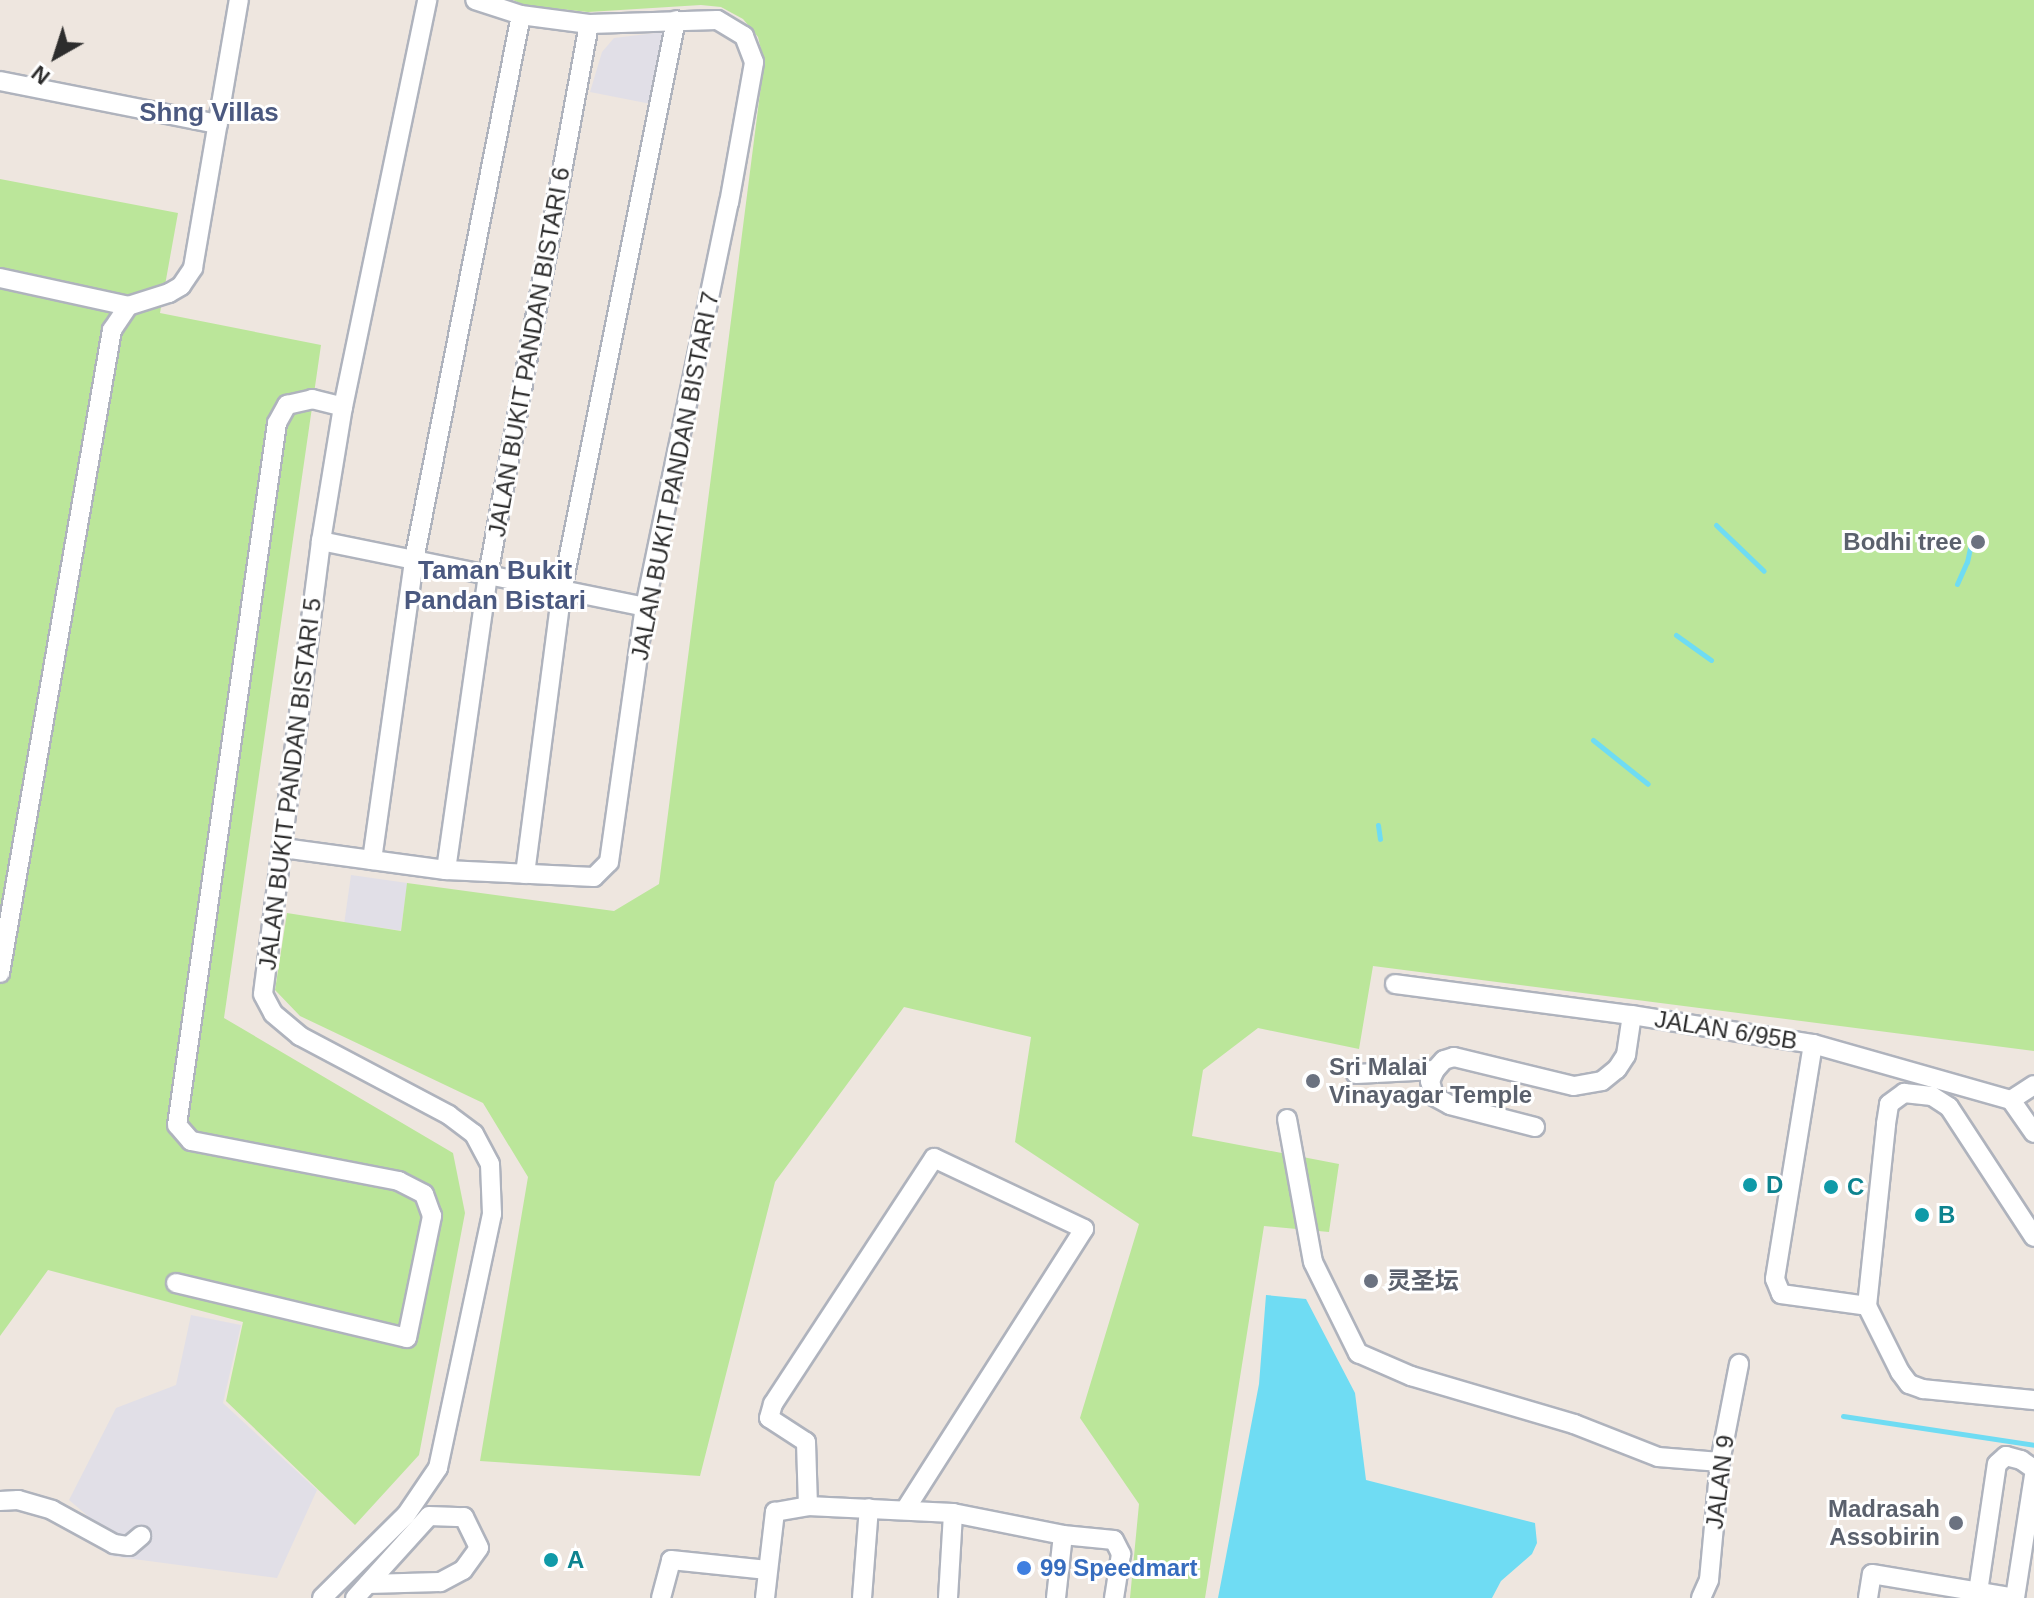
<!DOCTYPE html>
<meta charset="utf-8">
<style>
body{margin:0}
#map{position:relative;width:2034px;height:1598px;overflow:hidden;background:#eee6df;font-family:Helvetica,"Noto Sans SC",sans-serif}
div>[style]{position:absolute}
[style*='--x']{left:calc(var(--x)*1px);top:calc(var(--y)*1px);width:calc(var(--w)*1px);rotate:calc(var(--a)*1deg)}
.industrial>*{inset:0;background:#e1dfe7;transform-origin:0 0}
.green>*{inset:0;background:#bbe69a}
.water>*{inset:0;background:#6fdcf3}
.stream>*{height:5px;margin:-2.5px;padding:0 2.5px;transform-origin:2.5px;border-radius:2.5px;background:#6fdcf3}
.roads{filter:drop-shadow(2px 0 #afb3bd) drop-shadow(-2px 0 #afb3bd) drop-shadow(0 2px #afb3bd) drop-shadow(0 -2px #afb3bd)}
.minor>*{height:18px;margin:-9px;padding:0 9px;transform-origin:9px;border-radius:9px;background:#fff}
.dots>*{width:22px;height:22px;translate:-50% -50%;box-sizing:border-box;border:4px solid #fff;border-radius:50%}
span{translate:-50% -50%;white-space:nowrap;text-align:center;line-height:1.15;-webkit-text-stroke:6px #fff;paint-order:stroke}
.street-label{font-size:24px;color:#2d2d2d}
.worship-label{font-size:24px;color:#5b616d;font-weight:700}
.right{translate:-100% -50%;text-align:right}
.left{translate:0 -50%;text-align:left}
.culture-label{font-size:24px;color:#0d838f;font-weight:700}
.shop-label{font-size:24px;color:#366cbe;font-weight:700}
.neighbourhood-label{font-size:26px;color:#4b5980;font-weight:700}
.north{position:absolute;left:16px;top:16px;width:80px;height:80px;-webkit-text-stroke:6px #fff;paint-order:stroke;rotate:219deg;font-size:22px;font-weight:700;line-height:32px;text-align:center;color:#2d2d2d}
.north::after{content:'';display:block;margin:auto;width:28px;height:36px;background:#2d2d2d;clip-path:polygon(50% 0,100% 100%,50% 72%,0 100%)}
</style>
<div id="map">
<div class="industrial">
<i style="clip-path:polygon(664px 32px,651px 104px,590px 92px,602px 52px,614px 38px)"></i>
<i style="left:351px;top:875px;width:57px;height:48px;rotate:8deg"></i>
<i style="clip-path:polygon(191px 1315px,241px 1325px,223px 1403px,317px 1490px,277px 1578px,111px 1556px,84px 1539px,89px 1517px,69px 1500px,116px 1408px,176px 1385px)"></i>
</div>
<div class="green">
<i style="clip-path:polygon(513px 0,2034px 0,2034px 1051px,1373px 966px,1359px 1049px,1258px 1028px,1203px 1070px,1192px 1136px,1339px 1164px,1329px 1232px,1264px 1226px,1205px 1598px,1130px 1598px,1139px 1504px,1080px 1418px,1139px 1224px,1015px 1142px,1031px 1037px,904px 1007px,775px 1182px,700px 1476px,480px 1461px,528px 1177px,483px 1103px,300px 1016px,275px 990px,287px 913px,401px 931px,407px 883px,614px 911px,659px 884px,764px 62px,758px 37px,743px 19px,721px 7px,701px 5px,588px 12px,524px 5px)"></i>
<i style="clip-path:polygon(0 179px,178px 213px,160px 313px,321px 345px,224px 1018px,453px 1153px,465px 1213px,419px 1455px,355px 1525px,226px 1401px,243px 1322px,48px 1270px,0 1336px)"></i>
</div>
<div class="water">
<i style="clip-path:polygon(1266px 1295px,1306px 1299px,1355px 1393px,1366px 1480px,1535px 1523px,1537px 1543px,1532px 1554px,1501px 1581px,1492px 1598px,1218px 1598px,1259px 1384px)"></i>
</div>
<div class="stream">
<i style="--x:1716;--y:525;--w:66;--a:43.8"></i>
<i style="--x:1957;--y:584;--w:24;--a:-66"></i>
<i style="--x:1967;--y:562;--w:29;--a:-78"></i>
<i style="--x:1676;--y:635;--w:43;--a:35.5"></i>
<i style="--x:1593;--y:740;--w:70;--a:38.7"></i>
<i style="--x:1378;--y:825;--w:14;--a:82"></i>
<i style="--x:1843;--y:1416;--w:193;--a:8.6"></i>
</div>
<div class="roads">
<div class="minor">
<i style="--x:0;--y:81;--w:222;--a:11.2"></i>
<i style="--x:0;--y:278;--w:131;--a:12.3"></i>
<i style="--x:128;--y:306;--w:43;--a:-17.6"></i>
<i style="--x:169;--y:293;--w:14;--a:-30"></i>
<i style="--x:181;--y:286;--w:22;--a:-56"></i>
<i style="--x:193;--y:268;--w:272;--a:-80.3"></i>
<i style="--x:321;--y:541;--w:331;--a:11.5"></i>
<i style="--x:283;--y:848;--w:164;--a:7.7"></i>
<i style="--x:446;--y:870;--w:148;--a:2.7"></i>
<i style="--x:594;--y:877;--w:21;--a:-45"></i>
<i style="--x:609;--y:862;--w:258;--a:-82"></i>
<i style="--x:645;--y:607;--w:413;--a:-78.3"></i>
<i style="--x:729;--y:203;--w:143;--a:-79.9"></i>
<i style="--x:754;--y:62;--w:28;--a:-111"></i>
<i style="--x:744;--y:36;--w:31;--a:-149"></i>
<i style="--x:717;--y:20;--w:128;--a:178.2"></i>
<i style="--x:589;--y:24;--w:69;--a:-172.5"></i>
<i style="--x:521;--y:15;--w:48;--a:-161.9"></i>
<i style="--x:372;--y:860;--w:303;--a:-82"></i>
<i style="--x:414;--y:560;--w:555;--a:-78.89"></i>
<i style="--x:446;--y:870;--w:298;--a:-81.9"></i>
<i style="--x:488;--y:575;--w:560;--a:-79.61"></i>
<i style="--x:525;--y:874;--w:286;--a:-82.6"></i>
<i style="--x:562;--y:590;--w:581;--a:-78.69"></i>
<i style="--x:0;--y:973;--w:653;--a:-80.12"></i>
<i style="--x:112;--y:330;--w:29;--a:-56"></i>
<i style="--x:1395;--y:984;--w:239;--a:7.5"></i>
<i style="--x:1632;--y:1015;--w:183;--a:9.1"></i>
<i style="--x:1813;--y:1044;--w:206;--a:15.8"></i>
<i style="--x:2011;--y:1100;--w:40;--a:55.1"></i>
<i style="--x:1813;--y:1044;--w:238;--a:99.2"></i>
<i style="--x:1775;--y:1279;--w:16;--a:68"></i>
<i style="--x:1781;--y:1294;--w:87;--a:7.9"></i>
<i style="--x:1867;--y:1306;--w:74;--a:63.4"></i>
<i style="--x:1900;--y:1372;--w:15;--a:53"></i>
<i style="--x:1909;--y:1384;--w:15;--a:20"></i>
<i style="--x:1923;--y:1389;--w:112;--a:5.7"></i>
<i style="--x:1356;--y:1074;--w:79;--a:-2.9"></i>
<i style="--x:2011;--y:1100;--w:27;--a:-33"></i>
<i style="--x:1287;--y:1119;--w:145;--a:79.7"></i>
<i style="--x:1313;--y:1262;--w:102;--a:63.7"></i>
<i style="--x:1358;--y:1353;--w:58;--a:23.5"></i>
<i style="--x:1411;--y:1376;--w:170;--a:16.4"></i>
<i style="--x:1574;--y:1424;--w:90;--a:21.4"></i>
<i style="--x:1658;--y:1457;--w:62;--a:4.6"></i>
<i style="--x:1535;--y:1127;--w:88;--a:-165.5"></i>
<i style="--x:1450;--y:1105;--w:18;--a:-151"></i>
<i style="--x:1434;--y:1096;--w:16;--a:-105"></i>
<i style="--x:1430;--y:1081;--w:12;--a:-66"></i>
<i style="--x:1435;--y:1070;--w:13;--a:-48"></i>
<i style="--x:1444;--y:1060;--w:10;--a:-17"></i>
<i style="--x:1454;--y:1057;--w:123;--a:13.6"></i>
<i style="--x:1574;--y:1086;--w:28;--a:-10"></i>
<i style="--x:1602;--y:1081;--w:19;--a:-39"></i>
<i style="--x:1617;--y:1069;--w:17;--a:-57"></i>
<i style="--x:1626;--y:1055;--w:40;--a:-81.5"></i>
<i style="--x:176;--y:1283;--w:237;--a:13.4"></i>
<i style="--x:407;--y:1338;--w:125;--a:-78.4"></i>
<i style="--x:432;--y:1216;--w:23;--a:-110"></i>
<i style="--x:424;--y:1194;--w:28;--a:-153"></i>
<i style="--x:399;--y:1181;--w:212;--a:-169.1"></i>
<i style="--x:191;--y:1141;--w:21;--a:-131"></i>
<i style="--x:177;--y:1125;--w:709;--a:-81.89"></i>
<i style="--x:277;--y:423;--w:21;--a:-61"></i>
<i style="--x:287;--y:405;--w:26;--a:-13"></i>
<i style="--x:312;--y:399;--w:32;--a:14"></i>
<i style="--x:1867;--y:1306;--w:183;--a:-84"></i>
<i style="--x:1886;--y:1124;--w:20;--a:-81"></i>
<i style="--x:1889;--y:1104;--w:19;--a:-36"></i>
<i style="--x:1904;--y:1093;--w:28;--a:6"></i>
<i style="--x:1932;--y:1096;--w:20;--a:33"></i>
<i style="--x:1949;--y:1107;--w:155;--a:56.8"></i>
<i style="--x:0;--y:1501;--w:18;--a:-3"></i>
<i style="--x:18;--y:1500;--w:35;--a:16"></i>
<i style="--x:52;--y:1510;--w:71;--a:28.7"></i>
<i style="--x:114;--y:1544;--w:15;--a:8"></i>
<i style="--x:129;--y:1546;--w:16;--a:-40"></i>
<i style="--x:808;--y:1506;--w:64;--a:-91.8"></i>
<i style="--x:806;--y:1442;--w:44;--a:-147"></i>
<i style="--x:769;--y:1418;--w:15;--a:-74"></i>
<i style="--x:773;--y:1404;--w:294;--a:-56.8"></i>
<i style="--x:934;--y:1158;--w:166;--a:25.3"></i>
<i style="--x:1084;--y:1229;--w:331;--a:122.5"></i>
<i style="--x:1978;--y:1592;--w:129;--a:-81.6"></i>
<i style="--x:1997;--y:1464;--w:12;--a:-42"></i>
<i style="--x:2006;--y:1456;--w:16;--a:15"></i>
<i style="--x:2021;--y:1460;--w:16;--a:35"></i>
<i style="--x:322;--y:1598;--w:118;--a:-44.7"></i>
<i style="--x:406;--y:1515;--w:57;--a:-55.8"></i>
<i style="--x:438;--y:1468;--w:260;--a:-78"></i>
<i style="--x:492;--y:1214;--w:50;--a:-92.3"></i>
<i style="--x:490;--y:1164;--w:34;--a:-118"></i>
<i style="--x:474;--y:1134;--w:31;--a:-143"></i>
<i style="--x:449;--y:1115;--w:169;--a:-152.1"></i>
<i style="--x:300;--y:1036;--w:35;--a:-140"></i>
<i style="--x:273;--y:1013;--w:21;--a:-118"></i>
<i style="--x:263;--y:994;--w:457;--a:-82.7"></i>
<i style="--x:321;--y:541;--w:136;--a:-80.7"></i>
<i style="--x:343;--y:407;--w:416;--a:-78.3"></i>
<i style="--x:355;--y:1598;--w:110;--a:-47.9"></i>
<i style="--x:429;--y:1516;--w:35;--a:2"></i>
<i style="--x:464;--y:1517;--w:34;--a:64"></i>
<i style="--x:479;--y:1548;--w:27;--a:126"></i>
<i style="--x:463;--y:1570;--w:26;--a:152"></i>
<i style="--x:440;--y:1582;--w:72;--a:178.4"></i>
<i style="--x:661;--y:1598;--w:39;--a:-75"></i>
<i style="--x:671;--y:1560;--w:97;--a:5.9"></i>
<i style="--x:765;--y:1598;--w:87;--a:-83.4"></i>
<i style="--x:775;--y:1512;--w:34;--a:-10"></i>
<i style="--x:808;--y:1506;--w:145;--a:2.8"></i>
<i style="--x:953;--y:1513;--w:112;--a:11.3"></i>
<i style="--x:1063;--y:1535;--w:51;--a:5.6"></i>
<i style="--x:1114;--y:1540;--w:16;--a:63"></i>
<i style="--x:1121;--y:1554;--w:45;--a:99"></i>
<i style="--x:862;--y:1598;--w:90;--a:-85.6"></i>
<i style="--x:948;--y:1598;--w:85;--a:-86.6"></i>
<i style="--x:1056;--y:1598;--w:63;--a:-83.7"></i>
<i style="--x:1701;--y:1598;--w:20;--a:-66"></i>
<i style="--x:1709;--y:1580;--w:119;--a:-84.7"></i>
<i style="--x:1720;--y:1462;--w:100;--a:-79"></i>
<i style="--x:1868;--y:1598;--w:24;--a:-81"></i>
<i style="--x:1872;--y:1574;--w:145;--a:9.5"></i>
<i style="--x:2015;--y:1598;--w:124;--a:-81.2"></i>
</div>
</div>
<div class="dots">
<i style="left:1978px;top:542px;background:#6b7280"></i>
<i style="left:1313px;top:1081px;background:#6b7280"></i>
<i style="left:1750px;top:1185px;background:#0f9aa8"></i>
<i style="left:1831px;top:1187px;background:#0f9aa8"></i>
<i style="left:1922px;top:1215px;background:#0f9aa8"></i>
<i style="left:1371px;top:1281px;background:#6b7280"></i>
<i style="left:1956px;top:1523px;background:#6b7280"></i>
<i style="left:551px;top:1560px;background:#0f9aa8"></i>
<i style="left:1024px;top:1568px;background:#3f7fe0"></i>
</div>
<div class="street-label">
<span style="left:529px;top:352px;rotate:-80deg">JALAN BUKIT PANDAN BISTARI 6</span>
<span style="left:675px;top:476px;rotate:-79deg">JALAN BUKIT PANDAN BISTARI 7</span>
<span style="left:290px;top:784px;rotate:-83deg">JALAN BUKIT PANDAN BISTARI 5</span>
<span style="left:1726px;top:1030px;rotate:9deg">JALAN 6/95B</span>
<span style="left:1720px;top:1482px;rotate:-83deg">JALAN 9</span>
</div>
<div class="worship-label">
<span class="right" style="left:1962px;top:542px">Bodhi tree</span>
<span class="left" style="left:1329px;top:1081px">Sri Malai<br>Vinayagar Temple</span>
<span class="left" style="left:1387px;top:1281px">灵圣坛</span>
<span class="right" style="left:1940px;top:1523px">Madrasah<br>Assobirin</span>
</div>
<div class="culture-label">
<span class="left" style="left:1766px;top:1185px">D</span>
<span class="left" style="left:1847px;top:1187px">C</span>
<span class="left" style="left:1938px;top:1215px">B</span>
<span class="left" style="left:567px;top:1560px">A</span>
</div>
<div class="shop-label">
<span class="left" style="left:1040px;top:1568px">99 Speedmart</span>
</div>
<div class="neighbourhood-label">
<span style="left:209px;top:113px">Shng Villas</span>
<span style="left:495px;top:586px">Taman Bukit<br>Pandan Bistari</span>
</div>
<div class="north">N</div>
</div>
